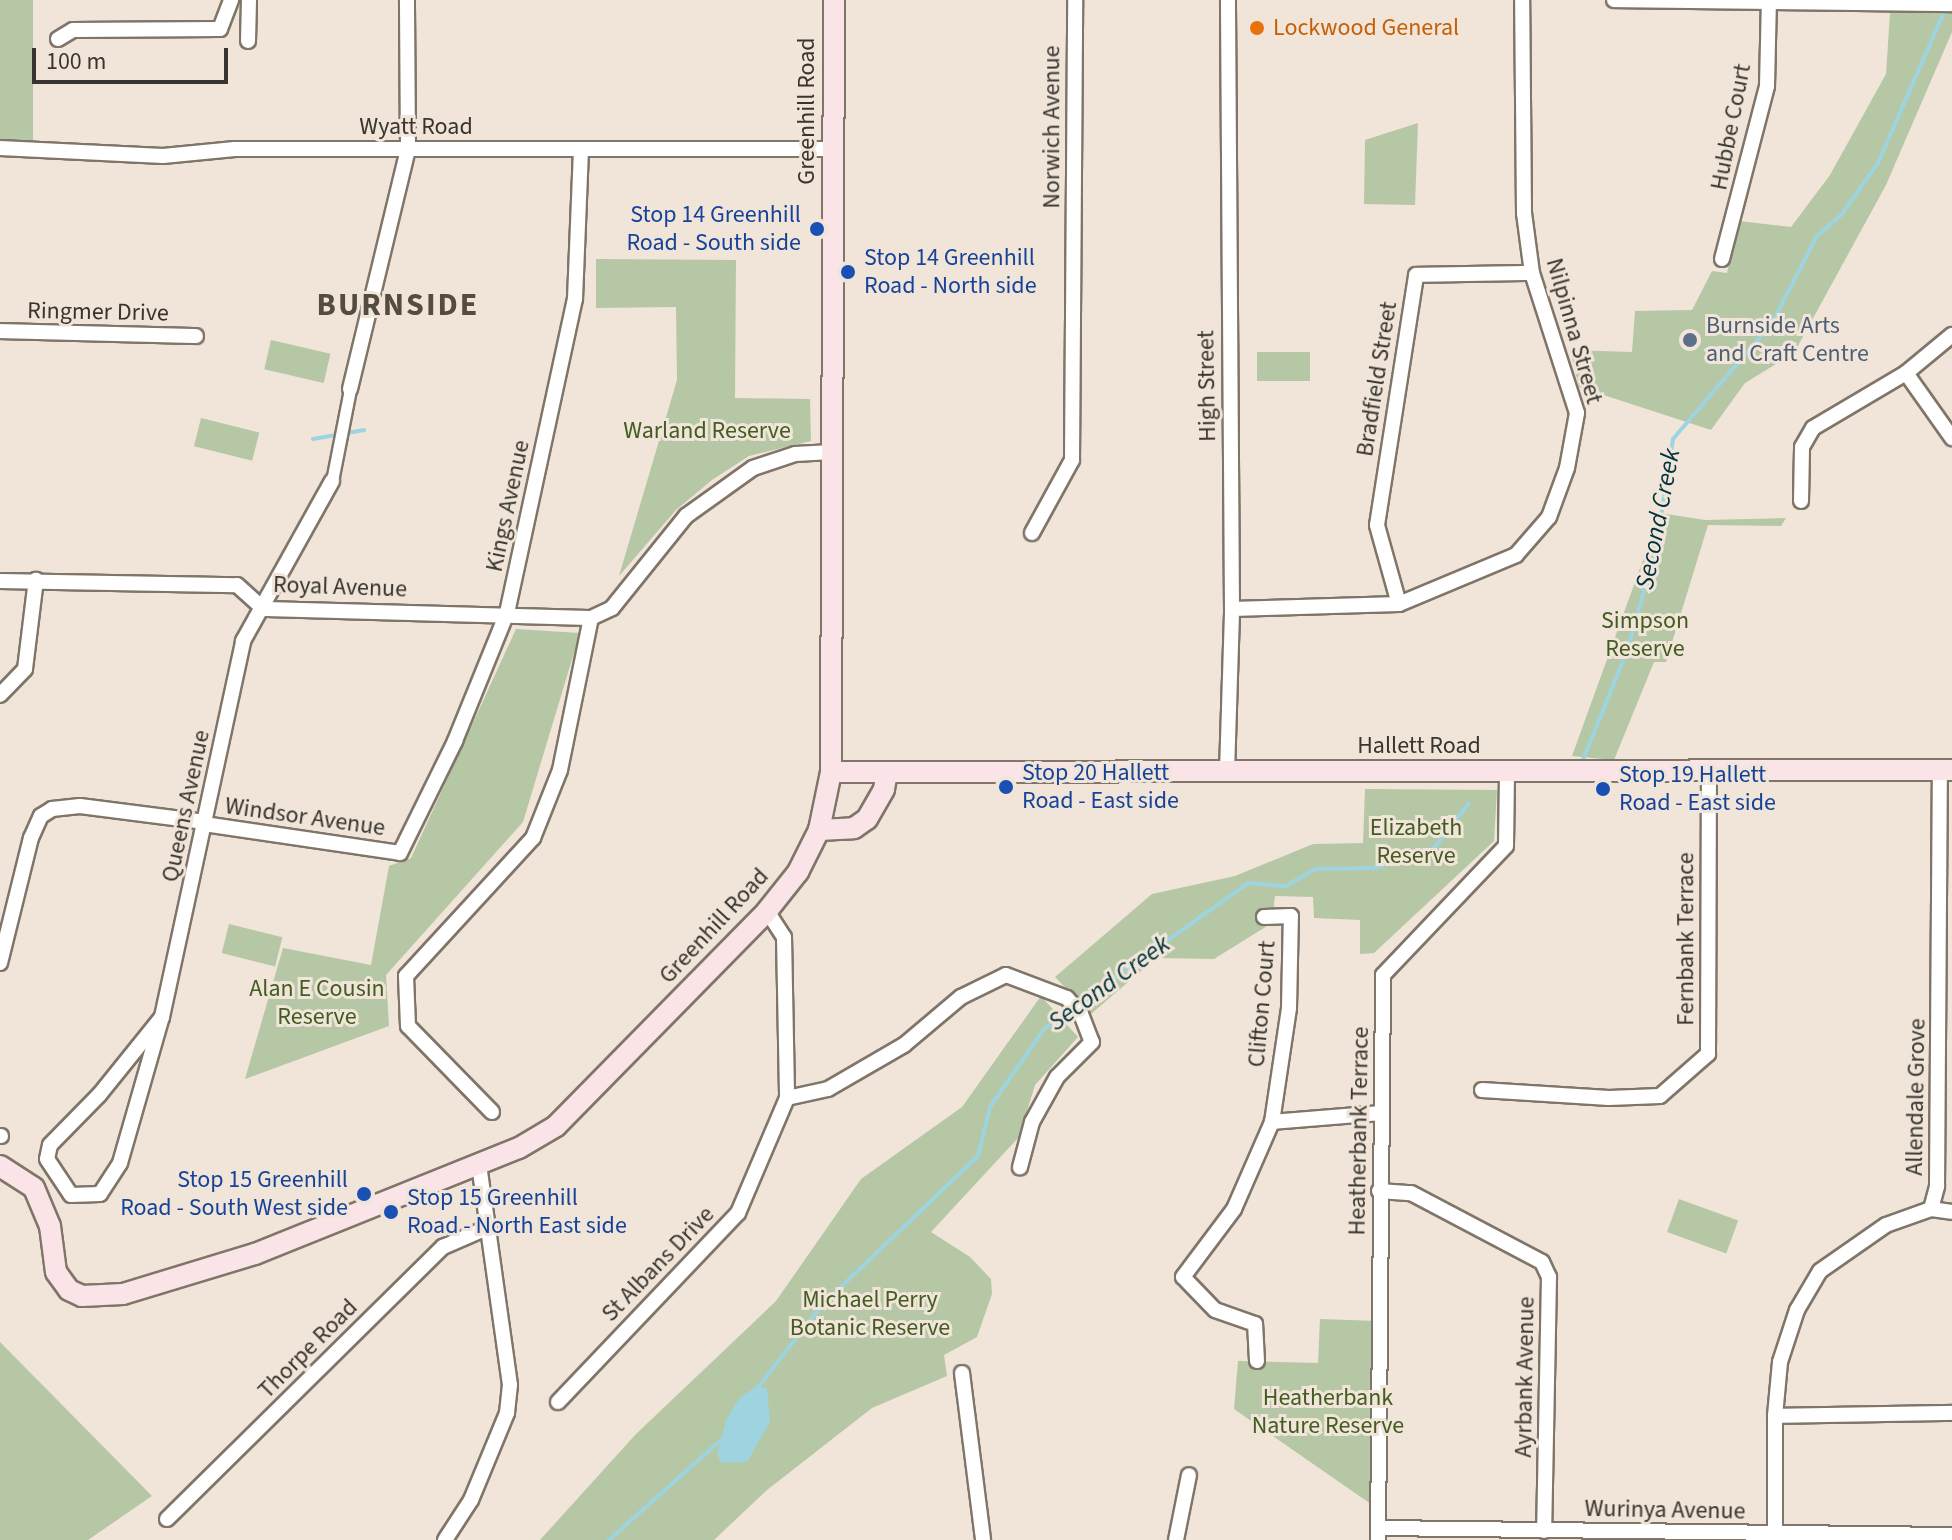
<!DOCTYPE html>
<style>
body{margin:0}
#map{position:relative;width:1952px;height:1540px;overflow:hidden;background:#f0e5d8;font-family:"Source Sans 3",sans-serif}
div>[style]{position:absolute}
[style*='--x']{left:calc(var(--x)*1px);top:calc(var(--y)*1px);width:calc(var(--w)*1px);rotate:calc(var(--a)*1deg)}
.green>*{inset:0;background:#b6c7a5;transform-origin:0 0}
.water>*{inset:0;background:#9dd4df}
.stream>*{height:4px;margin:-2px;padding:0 2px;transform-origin:2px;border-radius:2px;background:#9dd4df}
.roads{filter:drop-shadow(2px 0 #7f7569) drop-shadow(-2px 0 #7f7569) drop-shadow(0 2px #7f7569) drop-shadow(0 -2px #7f7569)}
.pedestrian>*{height:11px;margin:-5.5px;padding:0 5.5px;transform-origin:5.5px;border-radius:5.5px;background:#fff}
.minor>*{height:14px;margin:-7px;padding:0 7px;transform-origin:7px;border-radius:7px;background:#fff}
.secondary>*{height:20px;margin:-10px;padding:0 10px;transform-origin:10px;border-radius:10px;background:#fbe4e8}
.dots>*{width:22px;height:22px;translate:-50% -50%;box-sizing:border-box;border:4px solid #f0e5d8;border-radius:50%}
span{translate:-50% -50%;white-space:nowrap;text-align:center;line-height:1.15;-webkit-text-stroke:6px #f0e5d8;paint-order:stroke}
.food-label{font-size:24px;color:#c56008}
.left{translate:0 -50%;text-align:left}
.street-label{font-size:24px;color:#38342f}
.transit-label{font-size:24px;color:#164399}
.right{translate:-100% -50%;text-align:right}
.service-label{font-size:24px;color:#4e5e75}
.park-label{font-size:24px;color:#435c22}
.water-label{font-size:26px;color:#00333c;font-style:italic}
.district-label{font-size:32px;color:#554c41;font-weight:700;letter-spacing:2px}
.scale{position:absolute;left:32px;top:48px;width:196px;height:36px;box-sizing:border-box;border:4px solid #38342f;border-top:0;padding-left:10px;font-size:24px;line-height:28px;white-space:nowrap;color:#38342f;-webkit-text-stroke:6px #f0e5d8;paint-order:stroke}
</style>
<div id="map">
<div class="green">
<i style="left:0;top:0;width:33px;height:148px"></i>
<i style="clip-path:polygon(1890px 13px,1952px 13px,1952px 32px,1886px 185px,1794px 353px,1745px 383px,1711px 430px,1579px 387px,1570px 350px,1632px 352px,1635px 311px,1692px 310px,1712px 271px,1727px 273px,1739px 221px,1791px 227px,1830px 175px,1886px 74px)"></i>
<i style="clip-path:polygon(1418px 123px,1415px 205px,1364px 204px,1365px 140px)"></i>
<i style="clip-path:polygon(596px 259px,736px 260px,735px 398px,810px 399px,811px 441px,749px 456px,712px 480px,676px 510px,619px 576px,677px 380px,676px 307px,596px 308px)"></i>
<i style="left:271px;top:340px;width:61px;height:30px;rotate:13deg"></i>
<i style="left:1310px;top:352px;width:29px;height:53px;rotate:90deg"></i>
<i style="left:201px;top:418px;width:60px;height:29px;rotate:14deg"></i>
<i style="clip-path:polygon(1660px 513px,1705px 520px,1786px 518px,1781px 526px,1708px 525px,1666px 662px,1654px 662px,1614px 760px,1572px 756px)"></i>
<i style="clip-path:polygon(516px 629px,580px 633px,523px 822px,386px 975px,389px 1026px,245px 1079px,283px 948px,371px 965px,389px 866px,411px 858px)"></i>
<i style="clip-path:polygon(1365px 789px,1497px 790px,1494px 841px,1374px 953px,1360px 954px,1360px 920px,1314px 918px,1313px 897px,1275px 896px,1272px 923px,1214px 959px,1156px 958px,1091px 1014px,1055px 977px,1152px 894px,1235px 876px,1313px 844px,1363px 843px)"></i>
<i style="left:229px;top:924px;width:55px;height:30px;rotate:14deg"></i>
<i style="clip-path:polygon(1041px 996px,1078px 1037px,1035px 1085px,1019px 1137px,931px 1232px,970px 1257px,991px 1279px,992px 1294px,977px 1337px,944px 1355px,947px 1376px,872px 1408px,767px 1490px,714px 1540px,540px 1540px,636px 1434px,776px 1301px,861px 1179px,962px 1107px)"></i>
<i style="left:1679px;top:1199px;width:63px;height:35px;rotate:20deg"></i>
<i style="clip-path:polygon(1320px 1319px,1378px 1321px,1378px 1509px,1234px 1409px,1238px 1361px,1318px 1363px)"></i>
<i style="clip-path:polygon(0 1342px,152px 1496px,88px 1540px,0 1540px)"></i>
</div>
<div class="water">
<i style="clip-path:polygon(755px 1387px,767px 1388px,770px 1422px,747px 1462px,722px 1463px,717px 1455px,727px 1418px,739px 1399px)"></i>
</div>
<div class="stream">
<i style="--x:313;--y:439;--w:52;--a:-10"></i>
<i style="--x:1582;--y:762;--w:120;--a:-67.9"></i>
<i style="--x:1627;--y:651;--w:106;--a:-74.1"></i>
<i style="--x:1656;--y:549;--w:111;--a:-81.2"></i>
<i style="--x:1673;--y:439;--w:153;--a:-49.5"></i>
<i style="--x:1772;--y:323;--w:98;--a:-62.7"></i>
<i style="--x:1817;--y:236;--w:33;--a:-41"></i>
<i style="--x:1842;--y:214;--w:62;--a:-54.8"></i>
<i style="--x:1878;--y:163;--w:170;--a:-66.4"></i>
<i style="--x:1078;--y:1004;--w:209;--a:-35.4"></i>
<i style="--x:1248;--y:883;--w:38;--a:5"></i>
<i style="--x:1286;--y:886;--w:34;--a:-30"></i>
<i style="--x:1316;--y:869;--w:59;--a:-1"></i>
<i style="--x:1375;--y:868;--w:62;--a:-18.7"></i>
<i style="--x:1434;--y:848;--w:57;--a:-52.1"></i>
<i style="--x:755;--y:1391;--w:109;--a:-52.1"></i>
<i style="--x:822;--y:1305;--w:216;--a:-43.7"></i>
<i style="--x:978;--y:1156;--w:50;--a:-76.2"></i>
<i style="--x:990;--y:1107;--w:95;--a:-55.3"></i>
<i style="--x:1044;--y:1029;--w:34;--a:-37"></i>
<i style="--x:609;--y:1540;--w:153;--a:-41.8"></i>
</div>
<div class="roads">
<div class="pedestrian">
<i style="--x:332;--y:481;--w:94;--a:-78.9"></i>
</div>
<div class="minor">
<i style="--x:1614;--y:0;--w:338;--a:0.7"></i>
<i style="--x:58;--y:39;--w:17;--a:-31"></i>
<i style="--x:73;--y:30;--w:147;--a:-0.4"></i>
<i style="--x:220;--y:29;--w:31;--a:-69"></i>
<i style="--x:248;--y:41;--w:41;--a:-88.6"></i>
<i style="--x:0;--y:148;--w:163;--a:2.8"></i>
<i style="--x:163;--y:156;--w:72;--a:-5.6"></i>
<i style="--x:235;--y:149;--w:598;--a:0"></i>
<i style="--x:1722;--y:259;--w:179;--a:-75.4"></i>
<i style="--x:1767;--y:86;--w:85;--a:-88.7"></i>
<i style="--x:0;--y:331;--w:196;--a:1.5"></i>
<i style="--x:1906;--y:373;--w:80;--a:54.7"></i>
<i style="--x:350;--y:389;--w:247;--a:-76.4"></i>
<i style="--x:408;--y:149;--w:149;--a:-90.4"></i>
<i style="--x:1801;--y:501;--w:54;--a:-88.9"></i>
<i style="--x:1802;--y:447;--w:22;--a:-60"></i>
<i style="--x:1813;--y:428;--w:108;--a:-30.6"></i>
<i style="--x:1906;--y:373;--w:60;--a:-39.6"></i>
<i style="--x:1032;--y:533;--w:83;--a:-61.3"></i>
<i style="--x:1072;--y:460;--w:460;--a:-89.6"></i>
<i style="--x:0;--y:581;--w:237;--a:1"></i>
<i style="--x:237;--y:585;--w:36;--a:42"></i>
<i style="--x:264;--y:609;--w:327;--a:1.6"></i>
<i style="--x:1399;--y:604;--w:82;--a:-105.6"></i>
<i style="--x:1377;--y:525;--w:253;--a:-81.1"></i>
<i style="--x:1416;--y:275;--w:116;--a:-1"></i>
<i style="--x:1232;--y:609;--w:167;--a:-1.7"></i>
<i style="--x:1399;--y:604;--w:127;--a:-22.7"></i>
<i style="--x:1516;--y:555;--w:50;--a:-49"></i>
<i style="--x:1549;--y:517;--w:52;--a:-69.8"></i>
<i style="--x:1567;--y:468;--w:56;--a:-79.7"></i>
<i style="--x:1577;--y:413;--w:147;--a:-107.8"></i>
<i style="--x:1532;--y:273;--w:61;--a:-97.6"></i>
<i style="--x:1524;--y:213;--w:213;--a:-90.5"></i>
<i style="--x:0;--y:695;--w:36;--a:-46"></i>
<i style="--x:25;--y:669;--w:90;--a:-83"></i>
<i style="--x:1227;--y:772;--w:163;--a:-88.2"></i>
<i style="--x:1232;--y:609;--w:609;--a:-90.38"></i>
<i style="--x:204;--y:824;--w:198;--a:8.4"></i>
<i style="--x:400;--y:853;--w:125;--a:-63.8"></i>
<i style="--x:455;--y:741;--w:138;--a:-67.9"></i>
<i style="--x:507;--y:613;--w:321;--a:-77.8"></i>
<i style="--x:575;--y:299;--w:150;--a:-87.7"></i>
<i style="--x:767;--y:911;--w:31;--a:57"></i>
<i style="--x:784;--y:937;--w:161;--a:88.9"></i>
<i style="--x:787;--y:1098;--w:42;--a:-12.4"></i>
<i style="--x:828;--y:1089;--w:88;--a:-30.1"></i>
<i style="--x:904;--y:1045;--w:75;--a:-40.1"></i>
<i style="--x:961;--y:997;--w:50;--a:-26.1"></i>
<i style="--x:1006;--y:975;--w:65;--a:20.7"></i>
<i style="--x:1067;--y:998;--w:21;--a:49"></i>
<i style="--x:1081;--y:1014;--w:30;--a:69"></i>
<i style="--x:1092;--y:1042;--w:49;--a:135"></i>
<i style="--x:1057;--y:1077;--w:51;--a:119.1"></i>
<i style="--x:1032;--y:1122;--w:47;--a:104.9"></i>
<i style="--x:0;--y:963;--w:129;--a:-76.1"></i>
<i style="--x:31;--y:838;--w:24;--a:-66"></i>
<i style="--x:41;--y:816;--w:13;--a:-32"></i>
<i style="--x:52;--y:809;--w:28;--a:-6"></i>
<i style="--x:80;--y:806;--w:126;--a:7.3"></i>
<i style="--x:162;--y:1017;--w:100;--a:128.9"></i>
<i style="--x:99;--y:1095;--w:70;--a:134.4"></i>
<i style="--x:50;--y:1145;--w:14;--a:102"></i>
<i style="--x:47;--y:1159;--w:43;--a:56.3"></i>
<i style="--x:71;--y:1195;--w:29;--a:-2"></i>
<i style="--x:100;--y:1194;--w:37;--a:-57"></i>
<i style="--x:120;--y:1163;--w:152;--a:-74"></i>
<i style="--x:162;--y:1017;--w:385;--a:-77.8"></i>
<i style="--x:243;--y:641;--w:183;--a:-60.9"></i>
<i style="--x:1482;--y:1090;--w:127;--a:3.6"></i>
<i style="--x:1609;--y:1098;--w:51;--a:-2.2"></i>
<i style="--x:1660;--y:1096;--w:64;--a:-41.2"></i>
<i style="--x:1708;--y:1054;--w:280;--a:-89.8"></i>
<i style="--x:492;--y:1112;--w:120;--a:-134.3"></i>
<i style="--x:408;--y:1026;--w:50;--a:-92.3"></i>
<i style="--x:406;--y:976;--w:188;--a:-47.4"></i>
<i style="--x:533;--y:838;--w:73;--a:-68.3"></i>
<i style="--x:560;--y:770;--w:155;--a:-78.5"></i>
<i style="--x:591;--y:618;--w:23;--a:-25"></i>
<i style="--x:612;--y:608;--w:118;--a:-51.2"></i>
<i style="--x:686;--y:516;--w:82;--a:-35.6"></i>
<i style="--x:753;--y:468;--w:44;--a:-18.4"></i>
<i style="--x:795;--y:454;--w:37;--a:-3"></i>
<i style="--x:1272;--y:1122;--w:109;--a:-4.7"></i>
<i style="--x:0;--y:1136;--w:1;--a:0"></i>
<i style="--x:1379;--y:1191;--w:32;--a:4"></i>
<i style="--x:1411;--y:1193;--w:148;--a:27.8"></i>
<i style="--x:1542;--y:1262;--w:17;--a:65"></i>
<i style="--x:1549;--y:1277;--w:254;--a:91.1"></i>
<i style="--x:1931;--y:1209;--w:21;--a:8"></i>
<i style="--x:1257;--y:1361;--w:37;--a:-93"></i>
<i style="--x:1255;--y:1324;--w:42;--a:-160.7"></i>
<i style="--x:1215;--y:1310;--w:46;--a:-134.1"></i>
<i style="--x:1183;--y:1277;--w:85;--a:-53.1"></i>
<i style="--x:1234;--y:1209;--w:95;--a:-66.4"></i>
<i style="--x:1272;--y:1122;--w:115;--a:-81.5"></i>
<i style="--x:1289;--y:1008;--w:92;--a:-88.8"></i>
<i style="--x:1291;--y:916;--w:27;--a:178"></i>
<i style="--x:962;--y:1373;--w:168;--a:82.8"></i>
<i style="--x:558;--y:1402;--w:261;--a:-46.4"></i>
<i style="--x:738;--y:1213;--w:125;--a:-66.9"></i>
<i style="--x:1775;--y:1416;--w:177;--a:-1"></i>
<i style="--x:167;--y:1519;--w:388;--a:-44.6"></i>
<i style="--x:443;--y:1247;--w:50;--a:-23.5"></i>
<i style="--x:1378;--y:1528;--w:574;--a:0.7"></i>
<i style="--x:445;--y:1540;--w:48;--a:-57"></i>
<i style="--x:471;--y:1500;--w:94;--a:-67.5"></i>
<i style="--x:507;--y:1413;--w:28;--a:-84"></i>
<i style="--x:510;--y:1385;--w:223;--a:-98"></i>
<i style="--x:1176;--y:1540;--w:66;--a:-78.7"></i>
<i style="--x:1378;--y:1540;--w:565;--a:-89.49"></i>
<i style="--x:1383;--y:975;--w:178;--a:-46.4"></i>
<i style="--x:1506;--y:846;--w:74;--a:-89.2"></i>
<i style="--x:1775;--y:1540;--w:124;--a:-90"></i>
<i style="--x:1775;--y:1416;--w:54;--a:-84.7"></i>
<i style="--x:1780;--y:1362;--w:55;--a:-71.9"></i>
<i style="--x:1797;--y:1310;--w:45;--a:-59.5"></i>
<i style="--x:1820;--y:1271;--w:80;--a:-34.9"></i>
<i style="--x:1886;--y:1225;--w:48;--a:-19.6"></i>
<i style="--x:1931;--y:1209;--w:24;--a:-75"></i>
<i style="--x:1937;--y:1186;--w:416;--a:-89.6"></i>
</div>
<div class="secondary">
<i style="--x:831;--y:772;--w:1121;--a:-0.1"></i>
<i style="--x:819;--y:830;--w:35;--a:-3"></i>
<i style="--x:854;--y:828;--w:16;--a:-35"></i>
<i style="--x:867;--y:819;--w:34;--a:-60"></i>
<i style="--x:884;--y:789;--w:17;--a:-80"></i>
<i style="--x:0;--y:1166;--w:40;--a:32.9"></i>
<i style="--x:34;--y:1188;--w:41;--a:67.2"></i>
<i style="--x:50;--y:1226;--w:46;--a:82.6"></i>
<i style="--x:56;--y:1272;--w:22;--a:54"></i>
<i style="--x:69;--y:1290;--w:14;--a:25"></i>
<i style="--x:82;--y:1296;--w:41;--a:-2.8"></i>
<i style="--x:123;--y:1294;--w:138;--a:-16.9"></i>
<i style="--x:255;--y:1254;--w:284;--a:-21.9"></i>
<i style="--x:519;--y:1148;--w:43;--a:-30.7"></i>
<i style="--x:556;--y:1126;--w:301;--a:-45.5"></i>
<i style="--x:767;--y:911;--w:50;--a:-51.5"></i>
<i style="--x:798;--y:872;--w:47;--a:-63.4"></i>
<i style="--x:819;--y:830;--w:59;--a:-78.3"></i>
<i style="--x:831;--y:772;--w:772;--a:-89.78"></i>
</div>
</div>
<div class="dots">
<i style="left:1257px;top:28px;background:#e8710a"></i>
<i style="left:817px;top:229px;background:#1a4fb4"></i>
<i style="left:848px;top:272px;background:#1a4fb4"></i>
<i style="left:1690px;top:340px;background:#5c6f8a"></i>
<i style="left:1006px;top:787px;background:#1a4fb4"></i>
<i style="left:1603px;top:789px;background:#1a4fb4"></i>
<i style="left:364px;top:1194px;background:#1a4fb4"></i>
<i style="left:391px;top:1212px;background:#1a4fb4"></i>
</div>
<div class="food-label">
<span class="left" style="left:1273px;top:28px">Lockwood General</span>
</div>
<div class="street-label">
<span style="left:807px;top:111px;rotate:-90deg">Greenhill Road</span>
<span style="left:416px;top:127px">Wyatt Road</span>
<span style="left:1052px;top:127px;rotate:-90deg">Norwich Avenue</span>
<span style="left:1731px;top:127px;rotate:-79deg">Hubbe Court</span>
<span style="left:98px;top:312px;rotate:1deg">Ringmer Drive</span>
<span style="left:1574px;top:331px;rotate:74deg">Nilpinna Street</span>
<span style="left:1377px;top:379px;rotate:-81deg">Bradfield Street</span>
<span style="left:1207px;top:386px;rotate:-91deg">High Street</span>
<span style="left:508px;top:506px;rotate:-78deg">Kings Avenue</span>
<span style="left:340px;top:587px;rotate:2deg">Royal Avenue</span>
<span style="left:1419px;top:746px">Hallett Road</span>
<span style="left:186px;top:806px;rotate:-78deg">Queens Avenue</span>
<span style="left:305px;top:817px;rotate:8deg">Windsor Avenue</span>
<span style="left:714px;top:926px;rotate:-47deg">Greenhill Road</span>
<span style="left:1686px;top:939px;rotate:-90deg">Fernbank Terrace</span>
<span style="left:1262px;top:1004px;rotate:-85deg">Clifton Court</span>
<span style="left:1916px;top:1097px;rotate:-89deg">Allendale Grove</span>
<span style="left:1359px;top:1131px;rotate:-89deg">Heatherbank Terrace</span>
<span style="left:658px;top:1264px;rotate:-46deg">St Albans Drive</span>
<span style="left:308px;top:1349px;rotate:-45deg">Thorpe Road</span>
<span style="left:1525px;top:1377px;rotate:-89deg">Ayrbank Avenue</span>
<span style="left:1665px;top:1510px;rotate:1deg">Wurinya Avenue</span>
</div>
<div class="transit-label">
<span class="right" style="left:801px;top:229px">Stop 14 Greenhill<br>Road - South side</span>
<span class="left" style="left:864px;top:272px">Stop 14 Greenhill<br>Road - North side</span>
<span class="left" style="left:1022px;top:787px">Stop 20 Hallett<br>Road - East side</span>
<span class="left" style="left:1619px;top:789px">Stop 19 Hallett<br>Road - East side</span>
<span class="right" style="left:348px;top:1194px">Stop 15 Greenhill<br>Road - South West side</span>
<span class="left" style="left:407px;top:1212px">Stop 15 Greenhill<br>Road - North East side</span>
</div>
<div class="service-label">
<span class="left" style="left:1706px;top:340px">Burnside Arts<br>and Craft Centre</span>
</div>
<div class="park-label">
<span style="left:707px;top:431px">Warland Reserve</span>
<span style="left:1645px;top:635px">Simpson<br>Reserve</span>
<span style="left:1416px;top:842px">Elizabeth<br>Reserve</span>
<span style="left:317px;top:1003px">Alan E Cousin<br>Reserve</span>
<span style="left:870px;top:1314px">Michael Perry<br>Botanic Reserve</span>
<span style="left:1328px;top:1412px">Heatherbank<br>Nature Reserve</span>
</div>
<div class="water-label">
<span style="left:1658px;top:519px;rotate:-79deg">Second Creek</span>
<span style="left:1109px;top:983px;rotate:-36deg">Second Creek</span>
</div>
<div class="district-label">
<span style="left:398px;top:305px">BURNSIDE</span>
</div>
<div class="scale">100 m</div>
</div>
